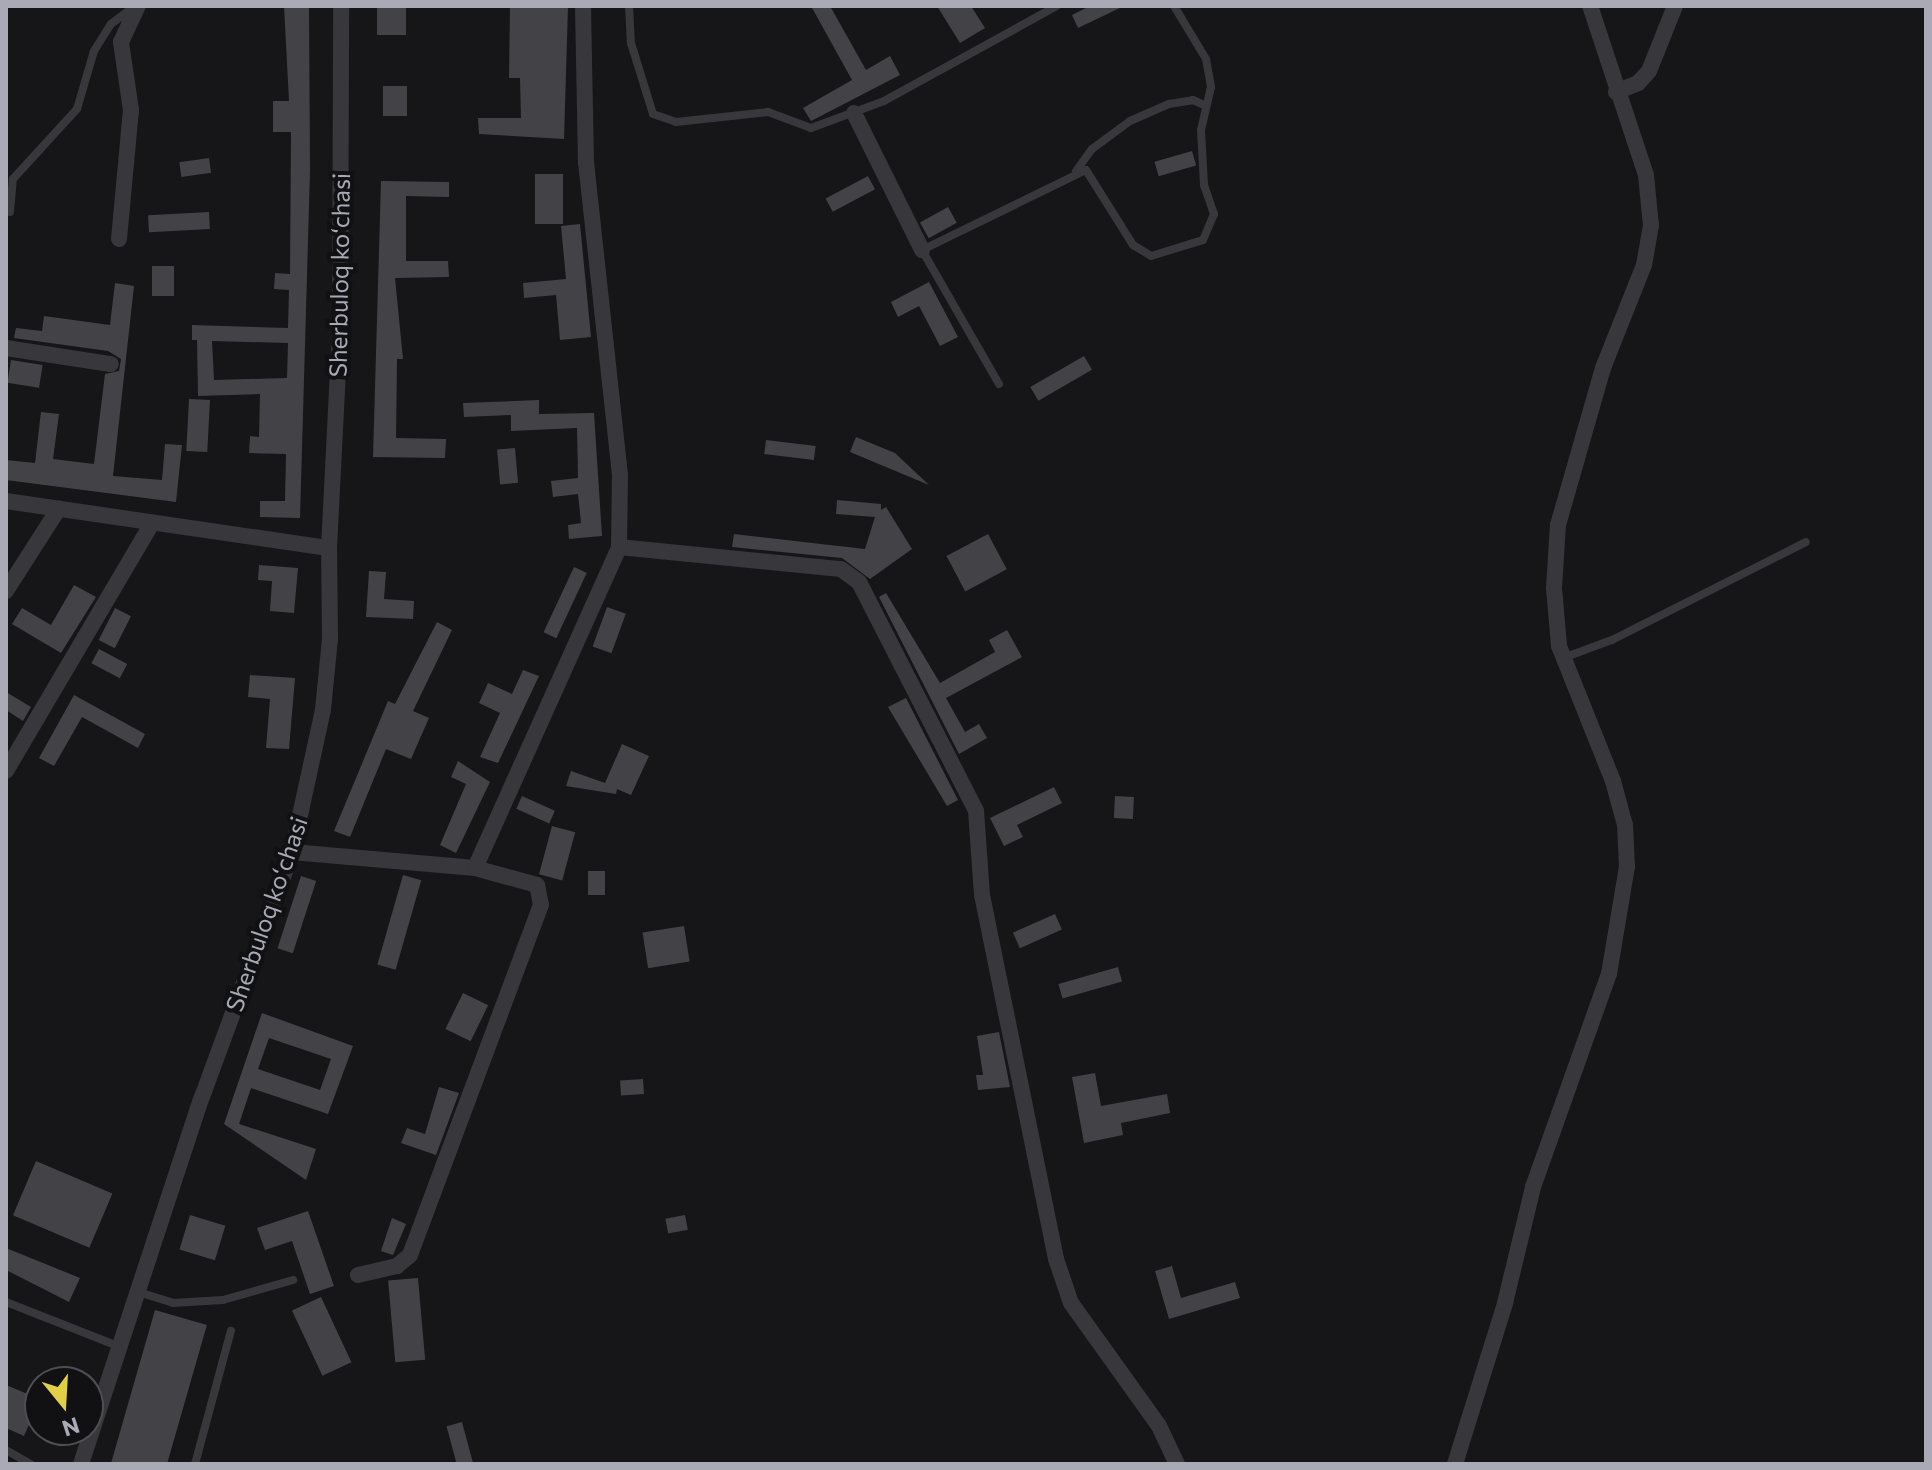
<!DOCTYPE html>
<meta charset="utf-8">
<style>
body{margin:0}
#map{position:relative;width:1932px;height:1470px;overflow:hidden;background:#161618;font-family:Commissioner,sans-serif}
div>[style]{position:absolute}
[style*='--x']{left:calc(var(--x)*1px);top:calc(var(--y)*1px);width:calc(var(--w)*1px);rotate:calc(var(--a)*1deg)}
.building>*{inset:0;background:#434347;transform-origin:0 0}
.lane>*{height:8px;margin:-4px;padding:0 4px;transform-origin:4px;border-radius:4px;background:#38373c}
.street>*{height:16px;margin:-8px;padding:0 8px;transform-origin:8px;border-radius:8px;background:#38373c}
span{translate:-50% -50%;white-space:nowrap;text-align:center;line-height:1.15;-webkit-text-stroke:8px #111113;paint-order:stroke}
.street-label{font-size:24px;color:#a9aab6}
.frame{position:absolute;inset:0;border:8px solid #a9aab6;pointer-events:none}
.north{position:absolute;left:24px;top:1366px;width:80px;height:80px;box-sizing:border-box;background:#111113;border:2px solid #4e4e54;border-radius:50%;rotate:162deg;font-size:22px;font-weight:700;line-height:32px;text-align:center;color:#a9aab6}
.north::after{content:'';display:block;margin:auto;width:28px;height:36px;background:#e1cf45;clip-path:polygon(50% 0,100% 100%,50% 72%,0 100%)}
</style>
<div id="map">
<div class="building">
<i style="clip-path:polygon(evenodd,284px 6px,309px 6px,310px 171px,300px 518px,260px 517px,260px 501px,285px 501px,286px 454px,249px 453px,250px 436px,259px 437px,260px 394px,198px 396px,197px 340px,192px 340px,192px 325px,288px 328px,289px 290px,274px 289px,275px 273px,290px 274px,291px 132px,273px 132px,273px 101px,289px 101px,284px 6px,212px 341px,288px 343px,287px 378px,214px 380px,212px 341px)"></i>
<i style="left:377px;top:6px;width:29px;height:29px"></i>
<i style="clip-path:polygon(510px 6px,568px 6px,564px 139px,479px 134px,478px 118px,521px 118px,520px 78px,509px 78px)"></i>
<i style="clip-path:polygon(811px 6px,830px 6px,866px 70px,890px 56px,900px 75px,811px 121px,803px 108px,852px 80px)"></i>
<i style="clip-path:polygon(937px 6px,971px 6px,985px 28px,960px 43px)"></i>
<i style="clip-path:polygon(1090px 6px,1124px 6px,1078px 28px,1072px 15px)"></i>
<i style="left:407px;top:86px;width:30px;height:24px;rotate:90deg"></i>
<i style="left:1192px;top:151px;width:15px;height:39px;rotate:74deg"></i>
<i style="left:209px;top:158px;width:15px;height:30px;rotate:82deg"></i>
<i style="left:535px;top:174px;width:28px;height:50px"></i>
<i style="left:868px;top:176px;width:15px;height:48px;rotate:62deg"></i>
<i style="clip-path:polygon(381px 181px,449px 182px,449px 197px,406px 196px,406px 261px,448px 261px,449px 277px,395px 278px,403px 359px,397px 359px,396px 438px,446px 439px,445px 458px,373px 457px)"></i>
<i style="left:948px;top:207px;width:18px;height:32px;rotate:61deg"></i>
<i style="left:209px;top:212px;width:17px;height:61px;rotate:87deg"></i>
<i style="clip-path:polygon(580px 224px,591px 337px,560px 340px,556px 295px,524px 298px,523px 283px,566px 279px,561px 226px)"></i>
<i style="left:152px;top:266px;width:22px;height:30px"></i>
<i style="clip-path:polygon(929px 282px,958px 337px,940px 346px,919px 306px,898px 317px,891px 302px)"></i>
<i style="clip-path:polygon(115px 283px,134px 286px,113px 476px,162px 480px,165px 444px,182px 445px,176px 502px,6px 480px,6px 460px,35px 463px,41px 412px,59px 414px,53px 459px,94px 464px,105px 374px,119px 371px,121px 359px,108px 351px,14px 338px,16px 328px,42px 331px,44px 316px,110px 325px)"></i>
<i style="left:1084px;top:356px;width:16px;height:62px;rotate:60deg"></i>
<i style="left:11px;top:360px;width:32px;height:23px;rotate:9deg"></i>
<i style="left:189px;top:399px;width:21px;height:52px;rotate:3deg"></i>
<i style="clip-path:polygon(539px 400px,539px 414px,594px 413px,602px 536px,569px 539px,568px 525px,581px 523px,578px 494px,553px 497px,551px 481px,578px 478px,577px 428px,511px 431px,511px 415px,464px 417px,463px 403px)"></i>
<i style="clip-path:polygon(856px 437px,895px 453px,929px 485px,850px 452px)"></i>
<i style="left:766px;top:440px;width:50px;height:14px;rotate:7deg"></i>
<i style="left:515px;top:448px;width:35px;height:18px;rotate:85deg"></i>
<i style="clip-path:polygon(837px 500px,881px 504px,881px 510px,886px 507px,912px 549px,870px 579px,842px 558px,732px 547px,734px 534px,865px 549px,875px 517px,836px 514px)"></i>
<i style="left:988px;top:534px;width:40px;height:47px;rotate:62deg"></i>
<i style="clip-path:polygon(259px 565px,298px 568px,294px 613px,270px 611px,272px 581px,258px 580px)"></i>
<i style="left:574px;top:567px;width:14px;height:72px;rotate:25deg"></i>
<i style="clip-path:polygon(369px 571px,386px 572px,384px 599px,414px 601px,413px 619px,366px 617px)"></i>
<i style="clip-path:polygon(74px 585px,96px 597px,61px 653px,12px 624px,22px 608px,51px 625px)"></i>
<i style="clip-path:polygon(886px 593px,940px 683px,995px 652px,989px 640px,1007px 630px,1022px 657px,946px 698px,965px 732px,979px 724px,987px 738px,959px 754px,879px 597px)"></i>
<i style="left:607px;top:607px;width:20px;height:42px;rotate:20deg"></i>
<i style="left:115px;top:608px;width:18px;height:36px;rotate:27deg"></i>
<i style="clip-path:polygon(437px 622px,452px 630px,413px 711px,429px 718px,411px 759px,386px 749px,350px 837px,334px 831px,388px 701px,395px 704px)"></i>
<i style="left:99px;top:649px;width:32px;height:16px;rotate:28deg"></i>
<i style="clip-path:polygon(523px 670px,539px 676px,498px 763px,480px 757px,500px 713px,479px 703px,488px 683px,512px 694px)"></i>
<i style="clip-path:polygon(250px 675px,295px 678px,289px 749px,266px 748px,270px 699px,248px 697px)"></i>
<i style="clip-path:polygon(6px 692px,31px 707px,23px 721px,6px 710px)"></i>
<i style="clip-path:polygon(74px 695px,145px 734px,138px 748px,82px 717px,54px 766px,39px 758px)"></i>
<i style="clip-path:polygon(906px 698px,958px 800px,947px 806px,888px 707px)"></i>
<i style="clip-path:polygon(622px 744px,649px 756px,631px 795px,617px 789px,616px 794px,566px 786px,571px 771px,605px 783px)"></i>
<i style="clip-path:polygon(458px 761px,490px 782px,456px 853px,440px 845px,466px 784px,451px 777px)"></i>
<i style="clip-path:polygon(1054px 787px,1062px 803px,1017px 825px,1023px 837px,1004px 846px,990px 818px)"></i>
<i style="left:522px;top:796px;width:36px;height:14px;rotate:24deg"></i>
<i style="left:1115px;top:796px;width:19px;height:22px;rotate:3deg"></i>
<i style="left:552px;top:826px;width:24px;height:50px;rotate:15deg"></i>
<i style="left:588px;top:871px;width:17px;height:24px"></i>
<i style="left:403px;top:875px;width:19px;height:93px;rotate:16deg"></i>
<i style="left:301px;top:876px;width:16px;height:76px;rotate:18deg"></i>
<i style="left:1055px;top:914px;width:17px;height:46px;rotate:66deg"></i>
<i style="left:684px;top:926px;width:36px;height:42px;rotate:81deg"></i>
<i style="left:1118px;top:967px;width:15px;height:62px;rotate:74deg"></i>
<i style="left:463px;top:993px;width:28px;height:40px;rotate:26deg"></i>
<i style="clip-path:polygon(evenodd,262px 1013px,353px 1046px,328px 1114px,251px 1088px,239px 1124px,316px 1149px,306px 1180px,224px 1124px,262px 1013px,269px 1038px,331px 1059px,320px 1090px,258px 1069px,269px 1038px)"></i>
<i style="clip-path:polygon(999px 1032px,1010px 1087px,978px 1090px,976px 1075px,983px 1075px,977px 1036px)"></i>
<i style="clip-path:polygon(1095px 1073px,1101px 1106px,1167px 1094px,1170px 1113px,1121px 1123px,1123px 1135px,1084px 1143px,1072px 1077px)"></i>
<i style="left:643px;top:1079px;width:15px;height:23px;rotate:86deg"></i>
<i style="clip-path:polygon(439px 1087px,459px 1093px,436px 1155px,401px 1143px,407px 1128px,425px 1134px)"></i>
<i style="left:36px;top:1161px;width:83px;height:59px;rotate:23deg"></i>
<i style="clip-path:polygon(308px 1211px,334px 1286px,310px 1294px,292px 1241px,265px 1250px,257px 1228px)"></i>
<i style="left:190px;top:1215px;width:37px;height:36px;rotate:17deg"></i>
<i style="left:685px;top:1215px;width:15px;height:20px;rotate:79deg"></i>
<i style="clip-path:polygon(392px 1218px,406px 1224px,393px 1255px,381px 1251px)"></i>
<i style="clip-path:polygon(6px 1248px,80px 1278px,69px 1302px,6px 1270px)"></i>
<i style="clip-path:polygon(1172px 1266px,1181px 1298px,1235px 1282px,1240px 1298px,1169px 1319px,1155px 1271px)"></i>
<i style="left:418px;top:1278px;width:82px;height:30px;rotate:85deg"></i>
<i style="left:321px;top:1297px;width:72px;height:32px;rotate:65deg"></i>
<i style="left:155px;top:1310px;width:54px;height:160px;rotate:16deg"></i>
<i style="clip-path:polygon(6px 1385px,40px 1399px,24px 1436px,6px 1428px)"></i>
<i style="left:462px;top:1422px;width:43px;height:16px;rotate:75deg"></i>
</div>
<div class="lane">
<i style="--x:629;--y:6;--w:37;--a:87"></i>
<i style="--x:631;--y:43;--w:74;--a:72.8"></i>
<i style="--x:653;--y:114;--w:24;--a:19"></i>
<i style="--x:676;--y:122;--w:93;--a:-6.2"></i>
<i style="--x:768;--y:112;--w:46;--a:20.4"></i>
<i style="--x:811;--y:128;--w:78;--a:-20.3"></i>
<i style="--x:884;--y:101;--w:197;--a:-28.8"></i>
<i style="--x:1076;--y:171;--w:27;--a:-54"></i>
<i style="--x:1092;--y:149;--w:47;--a:-36.4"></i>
<i style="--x:1130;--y:121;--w:43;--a:-23.6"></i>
<i style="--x:1169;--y:104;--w:24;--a:-9"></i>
<i style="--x:1193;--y:100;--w:14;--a:25"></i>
<i style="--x:10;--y:212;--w:33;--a:-85"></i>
<i style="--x:13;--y:179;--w:95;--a:-47.6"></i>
<i style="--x:77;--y:109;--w:60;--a:-73.7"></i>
<i style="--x:94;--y:51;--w:32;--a:-58"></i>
<i style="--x:111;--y:24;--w:30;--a:-37"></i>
<i style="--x:999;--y:384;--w:155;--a:-119.9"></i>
<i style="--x:922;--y:250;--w:182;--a:-26"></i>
<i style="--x:1086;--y:170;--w:89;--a:57.9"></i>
<i style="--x:1133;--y:245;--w:21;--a:31"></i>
<i style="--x:1151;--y:256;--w:54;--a:-17.1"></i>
<i style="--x:1203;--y:240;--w:28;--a:-67"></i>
<i style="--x:1214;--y:214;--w:31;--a:-109"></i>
<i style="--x:1204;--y:185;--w:55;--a:-93.1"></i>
<i style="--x:1201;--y:130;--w:44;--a:-76.9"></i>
<i style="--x:1211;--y:87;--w:28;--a:-100"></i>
<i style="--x:1206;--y:59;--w:62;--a:-121.1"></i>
<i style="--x:1563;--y:658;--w:52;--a:-20.2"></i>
<i style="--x:1612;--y:640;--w:217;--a:-26.8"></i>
<i style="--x:138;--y:1292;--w:37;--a:17"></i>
<i style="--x:173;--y:1303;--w:50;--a:-3.4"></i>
<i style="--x:223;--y:1300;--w:73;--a:-15.9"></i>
<i style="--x:6;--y:1302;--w:123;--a:21.5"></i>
<i style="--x:6;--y:1450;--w:28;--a:30"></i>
<i style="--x:195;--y:1464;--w:138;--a:-74.9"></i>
</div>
<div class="street">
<i style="--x:1616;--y:92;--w:24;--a:-22"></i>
<i style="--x:1638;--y:83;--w:16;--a:-47"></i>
<i style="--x:1649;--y:71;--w:70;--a:-68.2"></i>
<i style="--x:854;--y:113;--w:153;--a:63.6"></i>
<i style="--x:119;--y:239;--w:130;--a:-84.7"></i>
<i style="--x:131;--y:110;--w:69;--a:-98.4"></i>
<i style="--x:121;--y:42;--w:40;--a:-65"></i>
<i style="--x:6;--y:348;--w:106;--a:8.7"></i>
<i style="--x:6;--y:501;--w:326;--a:8.3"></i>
<i style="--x:619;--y:547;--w:223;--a:5.7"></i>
<i style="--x:841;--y:569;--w:22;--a:36"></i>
<i style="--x:859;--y:582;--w:257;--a:62.9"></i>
<i style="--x:976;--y:811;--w:84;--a:85.9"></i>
<i style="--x:982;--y:895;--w:371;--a:78.5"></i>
<i style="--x:1056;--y:1259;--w:46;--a:71.2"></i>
<i style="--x:1071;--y:1303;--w:151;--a:54.4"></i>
<i style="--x:1159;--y:1426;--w:42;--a:64.7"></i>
<i style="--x:6;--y:591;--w:98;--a:-57.4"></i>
<i style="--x:6;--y:771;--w:286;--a:-59.5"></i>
<i style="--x:292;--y:852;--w:184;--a:5"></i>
<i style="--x:475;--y:868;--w:352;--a:-65.8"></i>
<i style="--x:619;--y:547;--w:72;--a:-89.2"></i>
<i style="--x:620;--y:475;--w:314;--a:-96.2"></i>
<i style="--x:586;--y:163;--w:157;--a:-91.1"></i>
<i style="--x:358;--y:1275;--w:40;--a:-13"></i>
<i style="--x:397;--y:1266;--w:17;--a:-40"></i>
<i style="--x:410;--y:1255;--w:374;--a:-69.5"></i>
<i style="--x:541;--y:905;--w:20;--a:-101"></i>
<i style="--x:537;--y:885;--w:64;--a:-164.7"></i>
<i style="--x:81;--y:1464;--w:386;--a:-71.8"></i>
<i style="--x:202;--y:1097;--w:261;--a:-69.8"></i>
<i style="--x:292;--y:852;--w:145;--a:-77.7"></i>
<i style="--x:323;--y:710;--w:71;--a:-84.4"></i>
<i style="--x:330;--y:639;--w:91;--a:-90.6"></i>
<i style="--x:329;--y:548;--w:214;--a:-87.1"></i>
<i style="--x:340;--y:334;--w:328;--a:-89.8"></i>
<i style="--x:1455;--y:1464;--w:169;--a:-72.7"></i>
<i style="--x:1505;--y:1303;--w:119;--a:-76.4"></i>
<i style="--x:1533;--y:1187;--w:226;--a:-70.4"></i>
<i style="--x:1609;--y:974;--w:109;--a:-80.5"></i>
<i style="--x:1627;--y:867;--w:42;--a:-92.7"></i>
<i style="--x:1625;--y:825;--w:46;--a:-105.3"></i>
<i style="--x:1613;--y:781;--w:145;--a:-111.8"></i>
<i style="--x:1559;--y:646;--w:58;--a:-94.9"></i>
<i style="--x:1554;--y:588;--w:63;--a:-86.4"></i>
<i style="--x:1558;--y:525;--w:163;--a:-74"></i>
<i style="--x:1603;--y:368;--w:111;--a:-68.3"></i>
<i style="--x:1644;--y:265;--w:40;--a:-80"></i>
<i style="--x:1651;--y:226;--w:51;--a:-95.6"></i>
<i style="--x:1646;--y:175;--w:178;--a:-108.3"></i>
</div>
<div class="street-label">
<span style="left:339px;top:275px;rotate:-89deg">Sherbuloq koʻchasi</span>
<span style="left:266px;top:914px;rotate:-71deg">Sherbuloq koʻchasi</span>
</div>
<div class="frame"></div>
<div class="north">N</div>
</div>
